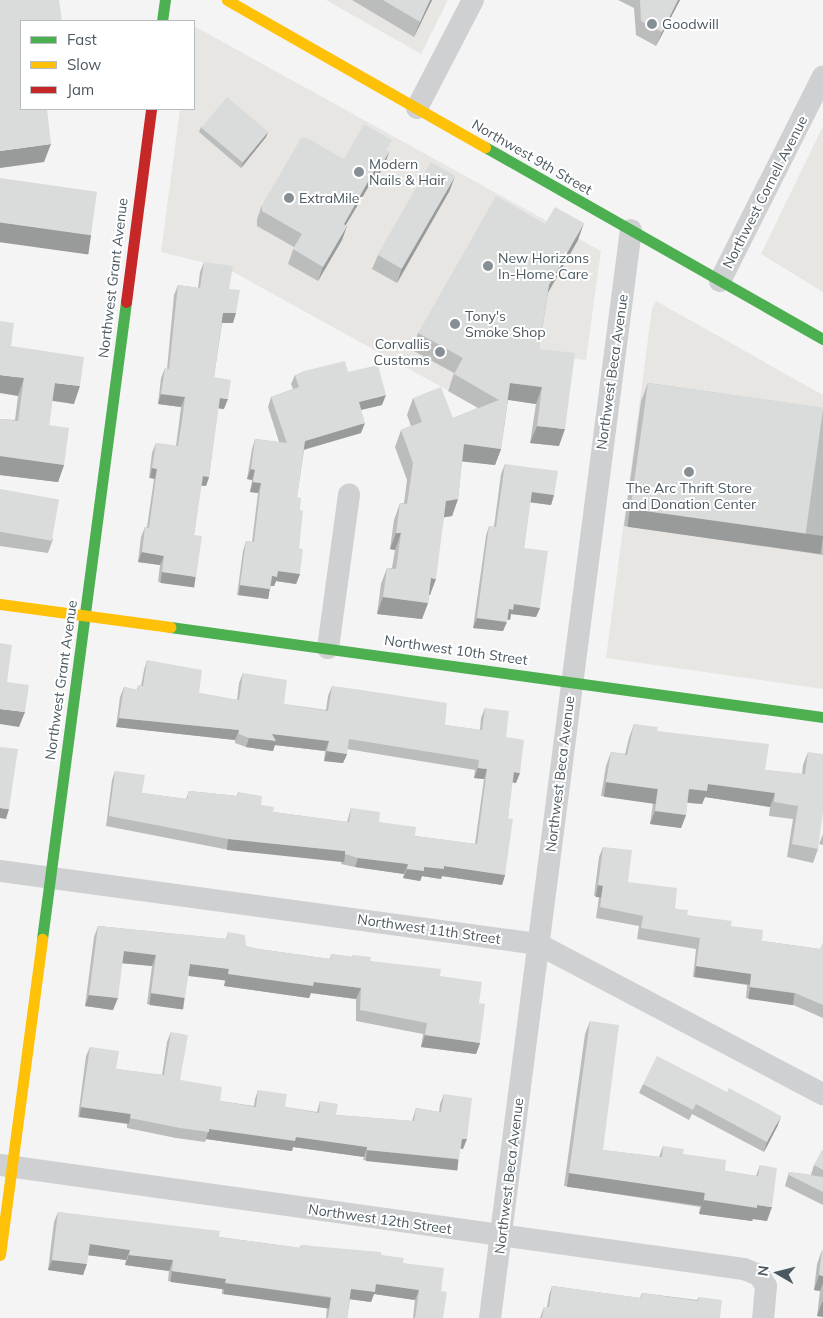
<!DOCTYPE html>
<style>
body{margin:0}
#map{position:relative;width:823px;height:1318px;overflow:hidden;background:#f4f4f4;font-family:Mulish,sans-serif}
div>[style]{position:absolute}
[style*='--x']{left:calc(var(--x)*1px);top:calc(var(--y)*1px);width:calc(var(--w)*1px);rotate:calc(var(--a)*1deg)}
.commercial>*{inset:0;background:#e8e6e3}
.street>*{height:22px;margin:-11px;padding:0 11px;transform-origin:11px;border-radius:11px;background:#ced0d2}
.fast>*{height:11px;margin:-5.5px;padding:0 5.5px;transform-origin:5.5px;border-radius:5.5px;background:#4caf50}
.slow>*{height:11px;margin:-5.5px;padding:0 5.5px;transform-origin:5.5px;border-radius:5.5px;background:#ffc107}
.jam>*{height:11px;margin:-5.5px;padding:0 5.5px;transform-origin:5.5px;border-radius:5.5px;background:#c62828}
.wall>*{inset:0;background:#bbbdbd}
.shaded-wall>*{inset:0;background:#999a9a;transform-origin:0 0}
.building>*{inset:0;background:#dadcdc;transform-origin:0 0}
.dots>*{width:14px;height:14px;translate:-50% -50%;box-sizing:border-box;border:2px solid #fff;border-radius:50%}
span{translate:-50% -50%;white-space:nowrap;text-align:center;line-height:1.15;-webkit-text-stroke:4px #fff;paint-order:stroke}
.poi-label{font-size:14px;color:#4a5861}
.left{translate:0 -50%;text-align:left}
.right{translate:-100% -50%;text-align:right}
.street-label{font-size:14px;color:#4a5861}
.legend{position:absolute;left:20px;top:20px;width:175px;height:90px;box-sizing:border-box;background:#fff;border:1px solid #b7bcc0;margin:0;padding:6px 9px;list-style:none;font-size:15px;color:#4a5861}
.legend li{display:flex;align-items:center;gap:10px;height:25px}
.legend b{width:25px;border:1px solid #b7bcc0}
.north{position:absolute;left:753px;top:1248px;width:50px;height:50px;-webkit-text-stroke:4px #fff;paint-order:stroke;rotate:278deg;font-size:14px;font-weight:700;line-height:20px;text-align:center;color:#4a5861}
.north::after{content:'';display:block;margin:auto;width:18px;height:22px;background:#4a5861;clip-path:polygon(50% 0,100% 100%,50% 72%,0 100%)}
</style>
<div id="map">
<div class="commercial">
<i style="clip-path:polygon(326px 0,448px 0,421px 54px)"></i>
<i style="clip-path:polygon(194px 26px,601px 251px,586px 360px,473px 346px,447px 390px,226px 268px,161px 252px,180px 109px,194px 109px)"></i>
<i style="clip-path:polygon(823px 126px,823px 292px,761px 254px)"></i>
<i style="clip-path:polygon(656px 301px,823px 395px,823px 689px,606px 658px,652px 308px)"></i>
</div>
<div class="street">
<i style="--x:417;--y:108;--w:122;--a:-62.6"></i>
<i style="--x:720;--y:281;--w:229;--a:-63.3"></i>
<i style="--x:328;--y:648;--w:155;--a:-82.2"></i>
<i style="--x:0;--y:871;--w:543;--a:7.73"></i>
<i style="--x:538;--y:944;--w:322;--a:27.8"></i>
<i style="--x:0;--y:1165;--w:751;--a:7.96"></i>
<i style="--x:744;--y:1269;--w:16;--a:22"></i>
<i style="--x:759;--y:1275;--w:13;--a:58"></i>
<i style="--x:766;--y:1286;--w:32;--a:95"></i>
<i style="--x:490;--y:1318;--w:1097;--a:-82.62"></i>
</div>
<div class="fast">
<i style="--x:162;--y:21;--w:21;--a:-82"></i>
<i style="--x:485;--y:147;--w:389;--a:29.6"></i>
<i style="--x:170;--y:627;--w:659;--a:7.85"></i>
<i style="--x:42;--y:939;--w:643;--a:-82.49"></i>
</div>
<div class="slow">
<i style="--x:227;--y:0;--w:297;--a:29.7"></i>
<i style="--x:0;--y:604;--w:172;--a:7.7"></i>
<i style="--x:0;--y:1255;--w:319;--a:-82.4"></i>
</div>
<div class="jam">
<i style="--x:126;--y:302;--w:195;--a:-82.6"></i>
</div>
<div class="wall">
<i style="clip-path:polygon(352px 0,432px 0,414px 37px)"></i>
<i style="clip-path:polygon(618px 0,680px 0,656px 46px,636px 35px,634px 8px)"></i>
<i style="clip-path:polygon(201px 127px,268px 132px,266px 137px,241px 168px,199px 132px)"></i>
<i style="clip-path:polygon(388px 151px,389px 152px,384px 166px,376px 180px,373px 179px,346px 225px,347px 226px,342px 240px,318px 281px,288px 264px,294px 247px,257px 226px,257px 219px,262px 205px,344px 159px)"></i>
<i style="clip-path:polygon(450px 190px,397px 283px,372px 269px,378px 255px)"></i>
<i style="clip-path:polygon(545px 224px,578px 240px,548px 293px,539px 349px,559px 446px,530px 443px,536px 404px,508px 400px,501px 449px,495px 465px,462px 461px,458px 499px,452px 516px,444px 517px,430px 595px,429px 595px,428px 603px,422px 619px,377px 614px,381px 584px,387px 568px,392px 568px,395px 550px,390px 549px,394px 520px,400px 503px,404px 503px,407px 480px,395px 447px,401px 430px,411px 426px,407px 415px,413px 398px,453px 418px,478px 408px,448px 391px,454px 373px,412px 350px,418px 333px)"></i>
<i style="clip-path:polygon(204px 262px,229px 289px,233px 323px,222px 323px,214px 377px,224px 409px,218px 408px,209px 477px,206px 486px,201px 486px,194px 535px,193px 587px,158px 582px,160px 565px,138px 562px,141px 537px,145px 527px,147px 527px,154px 479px,149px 478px,152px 453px,156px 443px,176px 446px,181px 407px,158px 404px,161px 378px,165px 368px,167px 369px,174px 295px,178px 285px,198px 288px,200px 272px)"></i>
<i style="clip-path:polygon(11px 346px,74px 404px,52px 401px,49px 425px,64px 465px,58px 482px,0 475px,0 419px,15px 420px,18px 396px)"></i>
<i style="clip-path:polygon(348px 372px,382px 405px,361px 410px,361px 433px,304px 450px,297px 497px,300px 510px,299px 548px,300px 574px,296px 584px,276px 581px,274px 586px,271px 586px,267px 599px,237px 595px,243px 551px,246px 541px,252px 542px,258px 493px,250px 492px,252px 480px,247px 479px,252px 449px,255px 439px,279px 442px,268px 407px,271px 397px,293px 389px,291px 384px,295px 375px)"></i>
<i style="clip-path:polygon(648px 383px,823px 408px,823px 555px,624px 526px,641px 401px)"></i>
<i style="clip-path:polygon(505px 464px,554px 495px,551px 505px,530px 502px,524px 548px,540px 608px,536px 617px,511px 614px,510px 620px,507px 619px,503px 631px,473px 628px,486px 536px,489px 526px,494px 527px,501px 474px)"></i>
<i style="clip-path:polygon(0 489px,53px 539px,48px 553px,0 546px)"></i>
<i style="clip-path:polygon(147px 660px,199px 693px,237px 700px,239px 683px,243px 673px,284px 704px,326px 710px,328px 696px,332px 686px,445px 725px,480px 730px,481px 718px,485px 708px,506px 737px,516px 783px,512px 782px,508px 818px,505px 875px,502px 885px,442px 876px,441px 879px,422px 876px,420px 881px,403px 878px,404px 874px,355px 867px,341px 864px,342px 861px,224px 849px,106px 826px,112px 780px,115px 771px,142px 793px,186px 799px,189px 791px,237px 796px,238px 792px,273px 812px,347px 822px,351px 808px,379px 822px,415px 836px,475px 844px,484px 779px,474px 778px,475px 770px,347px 749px,347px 754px,343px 763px,324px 761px,325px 751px,275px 745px,273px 751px,246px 747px,235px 743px,235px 740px,116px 727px,120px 697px,124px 687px,137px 690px,138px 685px,141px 686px,144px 670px)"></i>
<i style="clip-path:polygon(634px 724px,657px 731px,765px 770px,802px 774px,803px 765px,808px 752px,818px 849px,813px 863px,787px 857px,793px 819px,769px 816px,770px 807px,705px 797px,702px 804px,687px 803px,686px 815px,681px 828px,650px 824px,653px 803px,601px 796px,606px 766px,611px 752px,625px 754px,629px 738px)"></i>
<i style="clip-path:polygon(823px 834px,823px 845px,819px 844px)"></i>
<i style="clip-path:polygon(603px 847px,628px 882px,687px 915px,731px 926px,762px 941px,820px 949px,823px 943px,823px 1018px,791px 1004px,746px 998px,747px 985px,693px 977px,696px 949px,637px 939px,639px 926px,596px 918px,599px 897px,594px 896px,599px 857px)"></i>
<i style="clip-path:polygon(98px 926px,226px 939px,228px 932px,246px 946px,258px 949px,330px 959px,331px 954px,352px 957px,353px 955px,370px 961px,440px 976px,479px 1003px,480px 1043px,476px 1054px,421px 1047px,423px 1034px,356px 1021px,356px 999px,311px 993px,309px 998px,224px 986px,225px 980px,188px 975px,181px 1009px,147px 1004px,152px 966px,122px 963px,113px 1010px,85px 1006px,94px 937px)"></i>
<i style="clip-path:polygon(590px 1021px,603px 1150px,659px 1157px,663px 1146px,725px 1171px,756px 1176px,760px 1165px,767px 1221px,753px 1219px,752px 1221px,699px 1214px,700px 1207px,564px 1186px,585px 1034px)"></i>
<i style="clip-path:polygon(171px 1032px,180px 1080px,220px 1101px,254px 1106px,255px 1099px,258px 1090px,285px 1107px,317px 1112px,320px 1101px,336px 1115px,412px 1121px,416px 1108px,439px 1112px,440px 1104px,444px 1094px,463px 1149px,460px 1148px,455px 1169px,363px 1160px,364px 1157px,293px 1147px,292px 1151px,206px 1139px,205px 1142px,176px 1138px,127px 1128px,127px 1124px,78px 1117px,86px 1056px,90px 1047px,116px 1069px,162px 1075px,167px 1042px)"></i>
<i style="clip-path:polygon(643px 1084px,778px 1125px,764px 1152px,692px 1114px,689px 1120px,639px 1093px)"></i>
<i style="clip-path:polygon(823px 1151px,823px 1205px,785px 1186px,789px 1172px,811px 1175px,814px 1165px)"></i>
<i style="clip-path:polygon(58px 1212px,219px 1237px,300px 1248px,301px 1245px,381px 1255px,403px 1263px,441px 1291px,443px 1318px,413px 1318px,415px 1300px,374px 1294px,371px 1302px,350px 1299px,347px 1318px,326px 1318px,327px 1307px,222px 1294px,222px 1289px,168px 1281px,169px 1271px,125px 1265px,126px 1260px,88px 1255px,83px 1275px,48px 1270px,54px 1222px)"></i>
<i style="clip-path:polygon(822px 1250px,823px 1250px,823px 1317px,817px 1316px,820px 1291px,814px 1290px,817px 1264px)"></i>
<i style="clip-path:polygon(552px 1286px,640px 1298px,642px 1293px,697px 1300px,699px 1297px,720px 1318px,540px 1318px,544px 1307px,547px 1307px,549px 1295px)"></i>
</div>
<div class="shaded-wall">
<i style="clip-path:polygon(430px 0,432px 0,414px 37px,420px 22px)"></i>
<i style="clip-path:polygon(678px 0,680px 0,656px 46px,662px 32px)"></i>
<i style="clip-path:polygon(268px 132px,266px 137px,241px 168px,243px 163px)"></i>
<i style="clip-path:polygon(51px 144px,44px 162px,0 168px,0 151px)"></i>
<i style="clip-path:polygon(389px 152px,384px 166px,376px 180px,381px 166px)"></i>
<i style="clip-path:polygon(378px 164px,373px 179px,338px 238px,344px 224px)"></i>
<i style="clip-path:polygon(455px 176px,450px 190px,397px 283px,402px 268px)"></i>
<i style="left:0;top:222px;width:92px;height:20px;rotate:8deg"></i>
<i style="clip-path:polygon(584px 223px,578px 240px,543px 301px,549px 285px)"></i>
<i style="clip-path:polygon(347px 226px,342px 240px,318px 281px,323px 267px)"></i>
<i style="clip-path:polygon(223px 313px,236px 313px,233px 323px,220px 323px)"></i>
<i style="clip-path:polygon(0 375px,24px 378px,18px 396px,0 393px)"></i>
<i style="clip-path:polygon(55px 383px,80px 386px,74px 404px,49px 400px)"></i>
<i style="clip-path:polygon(510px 383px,542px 387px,536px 404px,504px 399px)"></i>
<i style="clip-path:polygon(161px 394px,185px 397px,181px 407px,158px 404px)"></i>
<i style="clip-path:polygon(386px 395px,382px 405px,356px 411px,359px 402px)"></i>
<i style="clip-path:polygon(220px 398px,228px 399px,224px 409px,216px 408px)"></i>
<i style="clip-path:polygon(365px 423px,361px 433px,302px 450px,305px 441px)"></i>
<i style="clip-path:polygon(537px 426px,565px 429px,559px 446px,530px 443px)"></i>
<i style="clip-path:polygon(464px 444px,501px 449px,495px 465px,458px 461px)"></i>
<i style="clip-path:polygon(0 456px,64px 465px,58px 482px,0 475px)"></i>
<i style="left:152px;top:468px;width:5px;height:10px;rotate:11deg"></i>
<i style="clip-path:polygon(251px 469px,255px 470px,252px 480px,247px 479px)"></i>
<i style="clip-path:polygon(203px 476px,209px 477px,206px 486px,199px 485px)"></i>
<i style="clip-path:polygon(253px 482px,261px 483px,258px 493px,250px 492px)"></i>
<i style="clip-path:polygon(532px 492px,554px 495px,551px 505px,528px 502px)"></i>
<i style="clip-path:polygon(458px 499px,452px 516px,440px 518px,446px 501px)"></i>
<i style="left:630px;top:509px;width:195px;height:18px;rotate:8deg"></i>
<i style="clip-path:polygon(396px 533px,401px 533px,395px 550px,390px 549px)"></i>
<i style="clip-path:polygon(142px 552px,164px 556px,160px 565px,138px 562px)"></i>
<i style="clip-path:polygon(278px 571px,300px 574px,296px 584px,276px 581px,274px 586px,269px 586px,272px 576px)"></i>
<i style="left:162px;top:572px;width:34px;height:11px;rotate:8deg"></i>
<i style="clip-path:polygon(431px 578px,436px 579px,430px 595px,425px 595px)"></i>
<i style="left:240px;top:585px;width:30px;height:10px;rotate:8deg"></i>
<i style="clip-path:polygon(383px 597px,428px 603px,422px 619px,377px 614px)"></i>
<i style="clip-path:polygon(514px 604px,540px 608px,536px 617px,511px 614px,510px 620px,505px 619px,509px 609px)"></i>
<i style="clip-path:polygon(477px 618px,507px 622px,503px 631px,473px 628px)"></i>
<i style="clip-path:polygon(0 709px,25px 712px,19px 727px,0 724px)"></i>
<i style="clip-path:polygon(119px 718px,239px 730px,235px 740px,116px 727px)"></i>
<i style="clip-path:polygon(272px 734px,329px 741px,325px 751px,275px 745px,273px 751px,246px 747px,249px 738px)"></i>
<i style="clip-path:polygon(327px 751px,347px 754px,343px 763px,324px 761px)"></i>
<i style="clip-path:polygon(478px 768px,487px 769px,484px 779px,474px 778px)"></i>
<i style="clip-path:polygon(514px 772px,520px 773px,516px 783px,510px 782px)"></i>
<i style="left:606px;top:782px;width:52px;height:15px;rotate:8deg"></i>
<i style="clip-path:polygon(708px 784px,775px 793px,770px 807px,705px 797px,702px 804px,684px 802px,689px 789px)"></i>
<i style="clip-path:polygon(0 808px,9px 809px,6px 819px,0 818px)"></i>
<i style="clip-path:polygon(655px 811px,686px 815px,681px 828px,650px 824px)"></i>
<i style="left:228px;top:839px;width:118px;height:11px;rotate:6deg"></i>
<i style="clip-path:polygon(358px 858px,408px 864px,404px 874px,355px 867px)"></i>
<i style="clip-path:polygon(444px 866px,505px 875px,502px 885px,442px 876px,441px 879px,422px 876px,420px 881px,403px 878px,407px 869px,424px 867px)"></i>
<i style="left:598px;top:885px;width:5px;height:12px;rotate:11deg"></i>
<i style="clip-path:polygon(124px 951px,156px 955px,152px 966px,120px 963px)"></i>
<i style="left:190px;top:964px;width:39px;height:12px;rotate:7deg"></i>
<i style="left:696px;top:966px;width:56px;height:11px;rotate:8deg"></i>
<i style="clip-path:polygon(228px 974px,314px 982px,361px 988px,356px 999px,311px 993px,309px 998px,224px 986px)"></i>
<i style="left:750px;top:987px;width:45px;height:12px;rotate:8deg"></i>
<i style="left:151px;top:993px;width:34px;height:12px;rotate:8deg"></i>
<i style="clip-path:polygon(89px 995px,118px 998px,113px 1010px,85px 1006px)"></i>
<i style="clip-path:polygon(425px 1035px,480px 1043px,476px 1054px,421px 1047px)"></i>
<i style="left:81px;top:1107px;width:50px;height:10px;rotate:8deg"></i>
<i style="clip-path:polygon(781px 1116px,778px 1125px,764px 1152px,767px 1142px)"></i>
<i style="clip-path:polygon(209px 1129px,296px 1137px,367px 1147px,364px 1157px,293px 1147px,292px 1151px,206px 1139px)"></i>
<i style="clip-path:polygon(462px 1139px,467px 1139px,463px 1149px,458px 1148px)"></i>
<i style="left:367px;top:1150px;width:92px;height:11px;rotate:6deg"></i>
<i style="left:569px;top:1173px;width:137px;height:14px;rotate:8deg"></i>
<i style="clip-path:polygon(704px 1200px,757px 1205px,772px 1207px,767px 1221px,753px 1219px,752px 1221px,699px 1214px)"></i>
<i style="clip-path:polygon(90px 1244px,130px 1250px,126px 1260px,86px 1255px)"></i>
<i style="clip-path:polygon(129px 1255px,173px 1260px,169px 1271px,125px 1265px)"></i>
<i style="clip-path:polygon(52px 1260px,87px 1264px,83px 1275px,48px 1270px)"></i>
<i style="left:172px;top:1271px;width:55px;height:11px;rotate:8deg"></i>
<i style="clip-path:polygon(819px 1275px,823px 1276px,823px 1283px,820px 1291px,814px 1290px)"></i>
<i style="left:225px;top:1283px;width:107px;height:11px;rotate:8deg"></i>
<i style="clip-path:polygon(376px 1284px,419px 1290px,415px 1300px,374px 1294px,371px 1302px,348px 1299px,351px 1289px)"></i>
<i style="clip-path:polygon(822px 1302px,823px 1302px,823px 1317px,817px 1316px)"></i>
</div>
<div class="building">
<i style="clip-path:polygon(0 0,59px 0,62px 21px,21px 21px,21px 109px,47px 109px,51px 144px,0 151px)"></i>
<i style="clip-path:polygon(383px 0,430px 0,420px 22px)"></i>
<i style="clip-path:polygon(640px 0,678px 0,662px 32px,641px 21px)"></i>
<i style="left:227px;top:97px;width:54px;height:40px;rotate:40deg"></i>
<i style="clip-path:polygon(364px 124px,392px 140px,386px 150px,389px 152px,381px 166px,378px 164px,344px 224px,347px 226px,323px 267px,293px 249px,302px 234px,262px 211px,262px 205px,301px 138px,307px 138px,344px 159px)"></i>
<i style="left:431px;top:162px;width:28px;height:107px;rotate:30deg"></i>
<i style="left:0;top:178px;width:98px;height:44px;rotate:8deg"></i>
<i style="clip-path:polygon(496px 196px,545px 224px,555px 207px,584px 223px,549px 285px,539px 349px,575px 353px,565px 429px,537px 426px,542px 387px,510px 383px,501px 449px,464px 444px,458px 499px,446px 501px,436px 579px,431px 578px,428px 603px,383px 597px,387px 568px,396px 569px,401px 533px,396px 533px,400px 503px,407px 504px,413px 463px,401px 430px,422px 422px,413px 398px,441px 387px,453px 418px,499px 400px,454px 374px,463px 358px,418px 333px)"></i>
<i style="clip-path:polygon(204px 262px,233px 266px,229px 289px,240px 290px,236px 313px,223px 313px,214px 377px,231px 380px,228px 399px,220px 398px,209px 477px,203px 476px,194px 535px,202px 536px,196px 577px,162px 572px,164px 556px,142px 552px,145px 527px,149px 528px,157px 469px,152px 468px,156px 443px,178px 446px,183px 414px,185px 397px,161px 394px,165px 368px,169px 369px,178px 285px,200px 288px)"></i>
<i style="clip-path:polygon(0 321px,14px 323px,11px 346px,84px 357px,80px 386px,55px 383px,49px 425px,69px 428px,64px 465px,0 456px,0 419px,18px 421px,24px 378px,0 375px)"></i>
<i style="clip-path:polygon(345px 361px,348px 372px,378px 365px,386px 395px,359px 402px,365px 423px,305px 441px,297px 497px,301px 498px,300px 510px,303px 511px,299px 548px,303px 549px,300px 574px,278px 571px,277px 577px,272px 576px,270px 589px,240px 585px,246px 541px,254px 542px,261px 483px,253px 482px,255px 470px,251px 469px,255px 439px,287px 443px,271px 397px,299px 387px,295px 375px,304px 371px)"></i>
<i style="left:648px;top:383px;width:177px;height:127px;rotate:8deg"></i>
<i style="clip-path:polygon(505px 464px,558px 471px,554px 495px,532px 492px,524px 548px,548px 551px,540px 608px,514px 604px,513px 610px,509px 609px,507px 622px,477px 618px,489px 526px,496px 527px)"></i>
<i style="left:0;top:489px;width:60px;height:42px;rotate:10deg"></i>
<i style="clip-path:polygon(0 643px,12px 645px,7px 682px,29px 685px,25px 712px,0 709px)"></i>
<i style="clip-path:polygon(147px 660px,202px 670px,199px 693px,239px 700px,243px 673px,287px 680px,284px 704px,328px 711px,332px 686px,355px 689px,447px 703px,445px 725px,482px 730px,485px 708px,509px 711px,506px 737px,524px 740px,520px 773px,514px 772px,508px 818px,513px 819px,505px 875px,444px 866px,444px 869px,424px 867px,424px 871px,407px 869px,408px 864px,358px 858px,345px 854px,345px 851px,228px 839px,109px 816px,115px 771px,145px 775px,142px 793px,187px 799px,189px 791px,238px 796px,238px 792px,262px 796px,261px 805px,274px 807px,273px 812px,349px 822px,351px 808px,380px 812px,379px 822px,416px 827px,415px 836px,477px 844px,487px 769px,478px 768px,479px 760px,349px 739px,347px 754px,327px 751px,329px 741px,272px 734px,276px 741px,249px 738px,239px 734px,239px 730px,119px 718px,124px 687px,138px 690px,138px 685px,143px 686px)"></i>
<i style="clip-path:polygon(634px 724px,658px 727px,657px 731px,769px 744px,765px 770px,805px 774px,808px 752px,823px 754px,823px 812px,818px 849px,792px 844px,798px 806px,774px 802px,775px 793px,708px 784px,707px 791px,689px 789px,686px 815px,655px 811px,658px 789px,606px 782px,611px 752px,627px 755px)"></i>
<i style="clip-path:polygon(0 747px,18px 749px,9px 809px,0 808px)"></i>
<i style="clip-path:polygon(603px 847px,632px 850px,628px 882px,677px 888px,675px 909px,688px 910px,687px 915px,732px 921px,731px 926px,763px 930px,762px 941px,820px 949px,823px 943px,823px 1005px,795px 993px,750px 987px,751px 974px,696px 966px,700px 938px,641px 928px,643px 916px,600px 907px,603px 886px,598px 885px)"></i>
<i style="clip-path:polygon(98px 926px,227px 939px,228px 932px,245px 935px,246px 946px,258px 949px,331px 959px,331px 954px,352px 957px,353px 955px,371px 957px,370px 961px,441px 969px,440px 976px,482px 982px,479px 1003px,485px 1004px,480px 1043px,425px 1035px,427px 1023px,360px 1010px,361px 988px,314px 982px,313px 986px,228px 974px,229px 969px,190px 964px,185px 998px,151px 993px,156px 955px,124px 951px,118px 998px,89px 995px)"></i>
<i style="clip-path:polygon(590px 1021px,619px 1025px,603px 1150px,662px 1157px,663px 1146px,684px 1149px,683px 1154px,726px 1160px,725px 1171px,758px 1176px,760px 1165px,777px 1168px,772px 1207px,757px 1205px,757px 1208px,704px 1200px,705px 1193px,569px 1173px)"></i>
<i style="clip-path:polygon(171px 1032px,188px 1035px,180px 1080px,222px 1087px,220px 1101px,256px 1107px,258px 1090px,287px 1094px,285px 1107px,319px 1113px,320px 1101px,338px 1104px,336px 1115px,414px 1121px,416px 1108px,441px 1112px,444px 1094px,472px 1098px,467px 1139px,462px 1139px,459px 1159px,367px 1150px,367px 1147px,296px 1137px,295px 1141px,209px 1129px,209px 1132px,180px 1128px,130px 1118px,131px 1114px,81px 1107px,90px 1047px,119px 1051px,116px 1069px,164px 1075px)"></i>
<i style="clip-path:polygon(657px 1056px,727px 1092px,729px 1088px,781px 1116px,767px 1142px,696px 1104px,693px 1110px,643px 1084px)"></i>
<i style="clip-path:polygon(822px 1150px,823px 1151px,823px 1170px,814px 1165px)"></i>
<i style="clip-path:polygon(789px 1172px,823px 1177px,823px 1192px,789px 1175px)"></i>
<i style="clip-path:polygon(58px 1212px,220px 1231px,219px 1237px,301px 1248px,301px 1245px,381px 1252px,381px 1255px,404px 1258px,403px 1263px,444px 1268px,441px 1291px,447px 1292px,443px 1318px,415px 1318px,419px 1290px,376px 1284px,375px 1292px,351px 1289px,347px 1318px,328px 1318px,331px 1297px,225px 1283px,226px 1279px,172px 1271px,173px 1260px,129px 1255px,130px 1250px,90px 1244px,87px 1264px,52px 1260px)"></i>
<i style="clip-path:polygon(822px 1250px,823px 1250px,823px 1276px,819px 1275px)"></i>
<i style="clip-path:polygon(552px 1286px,641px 1298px,642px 1293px,698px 1301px,699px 1297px,722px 1300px,720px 1318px,542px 1318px,544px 1307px,549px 1307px)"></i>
</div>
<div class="dots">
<i style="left:652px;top:24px;background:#868f94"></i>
<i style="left:359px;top:172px;background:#868f94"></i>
<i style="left:289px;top:198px;background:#868f94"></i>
<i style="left:488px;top:266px;background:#868f94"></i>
<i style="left:455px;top:324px;background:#868f94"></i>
<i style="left:440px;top:352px;background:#868f94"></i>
<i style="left:689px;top:472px;background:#868f94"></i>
</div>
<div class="poi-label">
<span class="left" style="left:662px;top:24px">Goodwill</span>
<span class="left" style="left:369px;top:172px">Modern<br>Nails &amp; Hair</span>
<span class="left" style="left:299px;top:198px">ExtraMile</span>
<span class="left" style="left:498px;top:266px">New Horizons<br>In-Home Care</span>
<span class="left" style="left:465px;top:324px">Tony's<br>Smoke Shop</span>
<span class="right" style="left:430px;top:352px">Corvallis<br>Customs</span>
<span style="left:689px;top:496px">The Arc Thrift Store<br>and Donation Center</span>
</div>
<div class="street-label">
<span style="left:532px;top:157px;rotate:30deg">Northwest 9th Street</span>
<span style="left:765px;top:192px;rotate:-63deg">Northwest Cornell Avenue</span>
<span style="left:113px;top:278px;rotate:-83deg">Northwest Grant Avenue</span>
<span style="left:612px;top:372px;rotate:-82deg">Northwest Beca Avenue</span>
<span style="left:456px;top:650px;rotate:8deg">Northwest 10th Street</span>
<span style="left:61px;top:680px;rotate:-82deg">Northwest Grant Avenue</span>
<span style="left:560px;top:774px;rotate:-83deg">Northwest Beca Avenue</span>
<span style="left:429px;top:929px;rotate:8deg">Northwest 11th Street</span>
<span style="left:509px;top:1176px;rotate:-83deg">Northwest Beca Avenue</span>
<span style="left:380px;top:1219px;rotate:8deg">Northwest 12th Street</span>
</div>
<ul class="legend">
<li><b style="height:6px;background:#4caf50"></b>Fast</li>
<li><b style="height:6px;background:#ffc107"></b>Slow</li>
<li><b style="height:6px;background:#c62828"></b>Jam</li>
</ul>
<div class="north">N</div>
</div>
